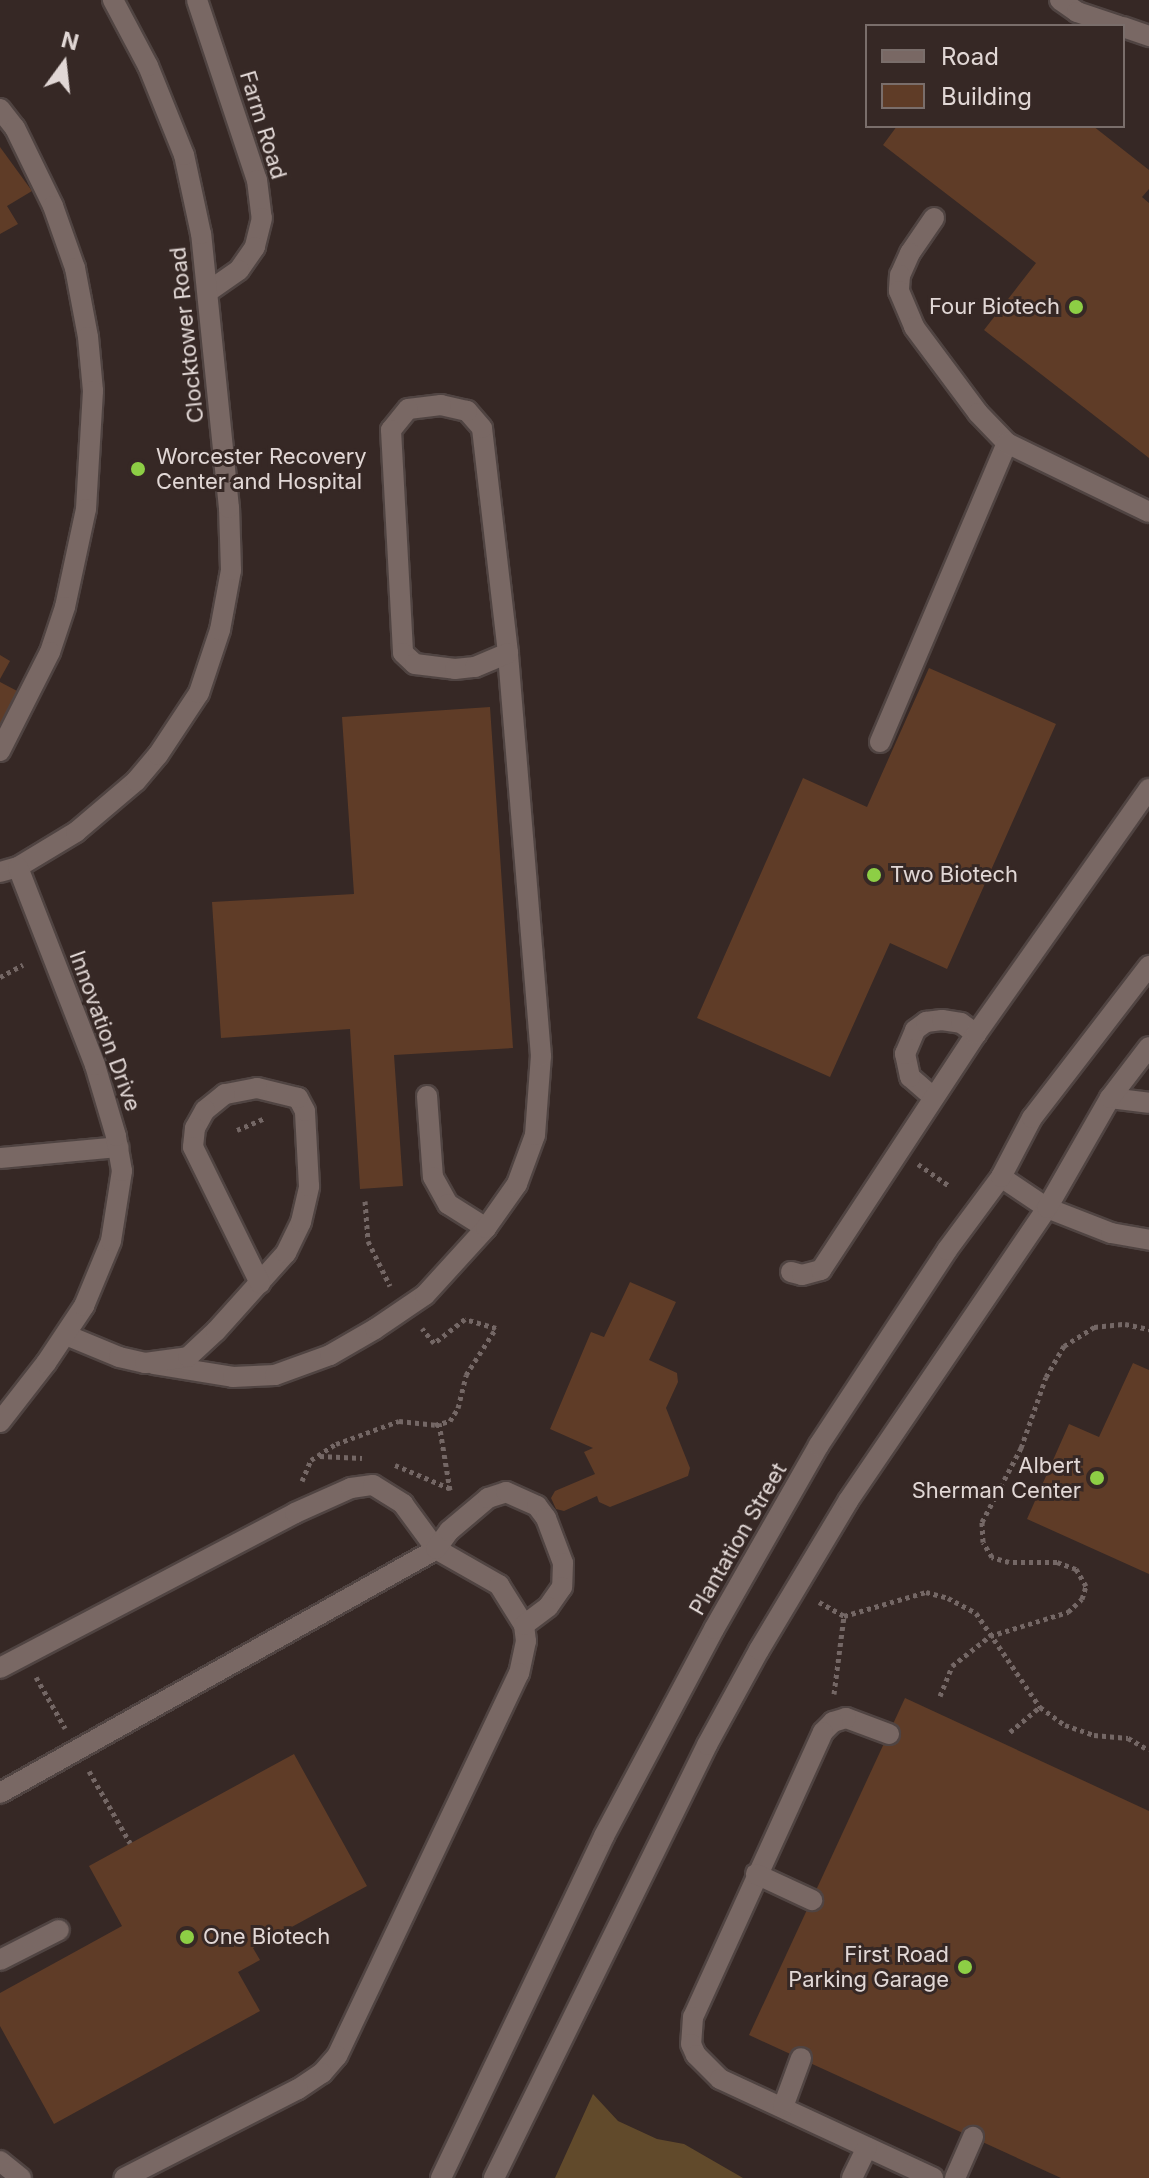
<!DOCTYPE html>
<style>
body{margin:0}
#map{position:relative;width:1149px;height:2178px;overflow:hidden;background:#362825;font-family:Inter,sans-serif}
div>[style]{position:absolute}
[style*='--x']{left:calc(var(--x)*1px);top:calc(var(--y)*1px);width:calc(var(--w)*1px);rotate:calc(var(--a)*1deg)}
.green>*{inset:0;background:#614a2b}
.building>*{inset:0;background:#5f3c27}
.path>*{height:5px;margin-top:-2.5px;transform-origin:0;background:repeating-linear-gradient(90deg,#746765 0 4px,transparent 0 8px)}
.roads{filter:drop-shadow(2px 0 #504442) drop-shadow(-2px 0 #504442) drop-shadow(0 2px #504442) drop-shadow(0 -2px #504442)}
.service>*{height:20px;margin:-10px;padding:0 10px;transform-origin:10px;border-radius:10px;background:#796864}
.minor>*{height:20px;margin:-10px;padding:0 10px;transform-origin:10px;border-radius:10px;background:#796864}
.secondary>*{height:20px;margin:-10px;padding:0 10px;transform-origin:10px;border-radius:10px;background:#796864}
.dots>*{width:22px;height:22px;translate:-50% -50%;box-sizing:border-box;border:4px solid #362825;border-radius:50%}
span{translate:-50% -50%;white-space:nowrap;text-align:center;line-height:1.15;-webkit-text-stroke:6px #362825;paint-order:stroke}
.street-label{font-size:22px;color:#e1d7d5}
.poi-label{font-size:22px;color:#e1d7d5}
.right{translate:-100% -50%;text-align:right}
.left{translate:0 -50%;text-align:left}
.legend{position:absolute;left:865px;top:24px;width:260px;height:104px;box-sizing:border-box;background:#362825;border:2px solid #7a6e6b;margin:0;padding:10px 14px;list-style:none;font-size:24px;color:#e1d7d5}
.legend li{display:flex;align-items:center;gap:16px;height:40px}
.legend b{width:40px;border:2px solid #7a6e6b}
.north{position:absolute;left:24px;top:24px;width:80px;height:80px;-webkit-text-stroke:6px #362825;paint-order:stroke;rotate:15deg;font-size:22px;font-weight:700;line-height:32px;text-align:center;color:#e1d7d5}
.north::after{content:'';display:block;margin:auto;width:28px;height:36px;background:#e1d7d5;clip-path:polygon(50% 0,100% 100%,50% 72%,0 100%)}
</style>
<div id="map">
<div class="green">
<i style="clip-path:polygon(593px 2094px,618px 2121px,657px 2139px,684px 2144px,743px 2178px,555px 2178px)"></i>
</div>
<div class="building">
<i style="clip-path:polygon(897px 126px,1093px 126px,1149px 170px,1149px 189px,1142px 197px,1149px 203px,1149px 458px,984px 330px,1036px 263px,883px 145px)"></i>
<i style="clip-path:polygon(0 147px,32px 191px,7px 206px,18px 224px,0 234px)"></i>
<i style="clip-path:polygon(0 655px,10px 661px,0 679px)"></i>
<i style="clip-path:polygon(929px 668px,1056px 724px,947px 969px,890px 943px,830px 1077px,697px 1018px,803px 778px,867px 807px)"></i>
<i style="clip-path:polygon(0 682px,21px 693px,0 731px)"></i>
<i style="clip-path:polygon(490px 707px,513px 1048px,394px 1055px,403px 1186px,360px 1189px,350px 1029px,221px 1038px,212px 902px,354px 894px,342px 717px)"></i>
<i style="clip-path:polygon(630px 1282px,676px 1302px,649px 1360px,677px 1373px,678px 1382px,666px 1408px,690px 1468px,688px 1476px,610px 1507px,599px 1502px,597px 1496px,564px 1511px,556px 1509px,551px 1498px,555px 1491px,595px 1474px,584px 1452px,593px 1448px,550px 1429px,591px 1332px,604px 1337px)"></i>
<i style="clip-path:polygon(1133px 1363px,1149px 1370px,1149px 1574px,1027px 1519px,1069px 1424px,1099px 1437px)"></i>
<i style="clip-path:polygon(905px 1698px,1149px 1811px,1149px 2178px,1061px 2178px,749px 2035px)"></i>
<i style="clip-path:polygon(294px 1754px,367px 1886px,253px 1948px,260px 1960px,238px 1972px,260px 2011px,54px 2124px,0 2026px,0 1993px,122px 1926px,89px 1866px)"></i>
</div>
<div class="path">
<i style="--x:0;--y:977;--w:26;--a:-28"></i>
<i style="--x:237;--y:1130;--w:30;--a:-23"></i>
<i style="--x:918;--y:1164;--w:39;--a:35"></i>
<i style="--x:365;--y:1201;--w:40;--a:85.7"></i>
<i style="--x:368;--y:1241;--w:50;--a:63.9"></i>
<i style="--x:439;--y:1423;--w:68;--a:80.7"></i>
<i style="--x:320;--y:1456;--w:42;--a:2.7"></i>
<i style="--x:395;--y:1465;--w:59;--a:23.1"></i>
<i style="--x:302;--y:1481;--w:23;--a:-67"></i>
<i style="--x:311;--y:1460;--w:30;--a:-33"></i>
<i style="--x:336;--y:1444;--w:67;--a:-20.1"></i>
<i style="--x:399;--y:1421;--w:36;--a:6"></i>
<i style="--x:435;--y:1425;--w:16;--a:-15"></i>
<i style="--x:450;--y:1421;--w:15;--a:-58"></i>
<i style="--x:458;--y:1408;--w:34;--a:-76"></i>
<i style="--x:466;--y:1375;--w:56;--a:-57.4"></i>
<i style="--x:496;--y:1328;--w:32;--a:-164"></i>
<i style="--x:465;--y:1319;--w:39;--a:142"></i>
<i style="--x:434;--y:1343;--w:19;--a:-129"></i>
<i style="--x:819;--y:1602;--w:29;--a:29"></i>
<i style="--x:844;--y:1616;--w:85;--a:-16.3"></i>
<i style="--x:926;--y:1592;--w:23;--a:15"></i>
<i style="--x:948;--y:1598;--w:32;--a:28"></i>
<i style="--x:976;--y:1613;--w:114;--a:55.8"></i>
<i style="--x:1040;--y:1707;--w:31;--a:36"></i>
<i style="--x:1065;--y:1725;--w:31;--a:19"></i>
<i style="--x:1094;--y:1735;--w:34;--a:5"></i>
<i style="--x:1128;--y:1738;--w:24;--a:30"></i>
<i style="--x:36;--y:1677;--w:59;--a:60.4"></i>
<i style="--x:834;--y:1694;--w:79;--a:-82.7"></i>
<i style="--x:940;--y:1696;--w:32;--a:-68"></i>
<i style="--x:952;--y:1666;--w:48;--a:-38.3"></i>
<i style="--x:990;--y:1636;--w:82;--a:-17.1"></i>
<i style="--x:1068;--y:1612;--w:19;--a:-43"></i>
<i style="--x:1082;--y:1599;--w:14;--a:-73"></i>
<i style="--x:1086;--y:1586;--w:20;--a:-120"></i>
<i style="--x:1076;--y:1569;--w:20;--a:-160"></i>
<i style="--x:1057;--y:1562;--w:48;--a:180"></i>
<i style="--x:1009;--y:1562;--w:18;--a:-164"></i>
<i style="--x:992;--y:1557;--w:17;--a:-121"></i>
<i style="--x:983;--y:1542;--w:20;--a:-93"></i>
<i style="--x:982;--y:1522;--w:84;--a:-62.2"></i>
<i style="--x:1021;--y:1448;--w:75;--a:-70.6"></i>
<i style="--x:1046;--y:1377;--w:36;--a:-60"></i>
<i style="--x:1064;--y:1346;--w:36;--a:-32"></i>
<i style="--x:1094;--y:1327;--w:31;--a:-6"></i>
<i style="--x:1125;--y:1324;--w:25;--a:12"></i>
<i style="--x:1010;--y:1732;--w:39;--a:-40"></i>
<i style="--x:89;--y:1771;--w:83;--a:60.3"></i>
</div>
<div class="roads">
<div class="service">
<i style="--x:197;--y:0;--w:190;--a:71.6"></i>
<i style="--x:257;--y:180;--w:38;--a:83"></i>
<i style="--x:262;--y:218;--w:30;--a:104"></i>
<i style="--x:255;--y:247;--w:28;--a:125"></i>
<i style="--x:239;--y:270;--w:38;--a:145"></i>
<i style="--x:1060;--y:0;--w:21;--a:35"></i>
<i style="--x:1077;--y:12;--w:44;--a:18.4"></i>
<i style="--x:1123;--y:27;--w:28;--a:19"></i>
<i style="--x:0;--y:109;--w:24;--a:52"></i>
<i style="--x:15;--y:128;--w:87;--a:64"></i>
<i style="--x:53;--y:206;--w:66;--a:70.5"></i>
<i style="--x:75;--y:268;--w:70;--a:79.3"></i>
<i style="--x:88;--y:337;--w:54;--a:84.7"></i>
<i style="--x:93;--y:391;--w:118;--a:93.4"></i>
<i style="--x:86;--y:509;--w:100;--a:102.1"></i>
<i style="--x:65;--y:607;--w:47;--a:108.4"></i>
<i style="--x:50;--y:652;--w:111;--a:116.8"></i>
<i style="--x:934;--y:218;--w:42;--a:124.4"></i>
<i style="--x:910;--y:253;--w:24;--a:114"></i>
<i style="--x:900;--y:275;--w:16;--a:94"></i>
<i style="--x:899;--y:291;--w:39;--a:67"></i>
<i style="--x:914;--y:327;--w:107;--a:53.3"></i>
<i style="--x:978;--y:413;--w:42;--a:46"></i>
<i style="--x:880;--y:742;--w:325;--a:-67"></i>
<i style="--x:1007;--y:443;--w:158;--a:25.9"></i>
<i style="--x:427;--y:1096;--w:81;--a:85.8"></i>
<i style="--x:433;--y:1177;--w:31;--a:61"></i>
<i style="--x:448;--y:1204;--w:45;--a:32.3"></i>
<i style="--x:933;--y:1097;--w:30;--a:-139"></i>
<i style="--x:910;--y:1077;--w:24;--a:-102"></i>
<i style="--x:905;--y:1054;--w:26;--a:-67"></i>
<i style="--x:915;--y:1030;--w:14;--a:-36"></i>
<i style="--x:926;--y:1022;--w:16;--a:-7"></i>
<i style="--x:942;--y:1020;--w:19;--a:9"></i>
<i style="--x:961;--y:1023;--w:19;--a:36"></i>
<i style="--x:1110;--y:1098;--w:39;--a:7"></i>
<i style="--x:0;--y:1158;--w:119;--a:-5.3"></i>
<i style="--x:791;--y:1272;--w:11;--a:15"></i>
<i style="--x:802;--y:1275;--w:20;--a:-15"></i>
<i style="--x:821;--y:1270;--w:282;--a:-56.7"></i>
<i style="--x:976;--y:1034;--w:300;--a:-54.8"></i>
<i style="--x:153;--y:1364;--w:81;--a:9.2"></i>
<i style="--x:233;--y:1377;--w:42;--a:-2.7"></i>
<i style="--x:275;--y:1375;--w:59;--a:-20"></i>
<i style="--x:330;--y:1355;--w:52;--a:-30"></i>
<i style="--x:375;--y:1329;--w:60;--a:-34.2"></i>
<i style="--x:425;--y:1295;--w:91;--a:-47.7"></i>
<i style="--x:486;--y:1228;--w:54;--a:-54.8"></i>
<i style="--x:517;--y:1184;--w:52;--a:-69.8"></i>
<i style="--x:535;--y:1135;--w:79;--a:-85.7"></i>
<i style="--x:541;--y:1056;--w:404;--a:-94.7"></i>
<i style="--x:508;--y:653;--w:226;--a:-96.6"></i>
<i style="--x:482;--y:428;--w:23;--a:-131"></i>
<i style="--x:467;--y:411;--w:27;--a:-167"></i>
<i style="--x:441;--y:405;--w:33;--a:173"></i>
<i style="--x:408;--y:409;--w:27;--a:129"></i>
<i style="--x:391;--y:430;--w:223;--a:86.9"></i>
<i style="--x:403;--y:653;--w:16;--a:43"></i>
<i style="--x:415;--y:664;--w:40;--a:7.1"></i>
<i style="--x:455;--y:669;--w:20;--a:-6"></i>
<i style="--x:475;--y:667;--w:36;--a:-23"></i>
<i style="--x:0;--y:1668;--w:333;--a:-27.7"></i>
<i style="--x:295;--y:1513;--w:61;--a:-24.1"></i>
<i style="--x:351;--y:1488;--w:22;--a:-8"></i>
<i style="--x:373;--y:1485;--w:36;--a:32"></i>
<i style="--x:403;--y:1504;--w:56;--a:53.7"></i>
<i style="--x:436;--y:1549;--w:73;--a:29.7"></i>
<i style="--x:499;--y:1585;--w:47;--a:58"></i>
<i style="--x:524;--y:1625;--w:16;--a:83"></i>
<i style="--x:526;--y:1641;--w:33;--a:102"></i>
<i style="--x:519;--y:1673;--w:424;--a:115.4"></i>
<i style="--x:337;--y:2056;--w:23;--a:131"></i>
<i style="--x:322;--y:2073;--w:29;--a:146"></i>
<i style="--x:298;--y:2089;--w:195;--a:152.9"></i>
<i style="--x:889;--y:1734;--w:46;--a:-159.6"></i>
<i style="--x:846;--y:1718;--w:14;--a:163"></i>
<i style="--x:833;--y:1722;--w:14;--a:135"></i>
<i style="--x:823;--y:1732;--w:313;--a:114.5"></i>
<i style="--x:693;--y:2017;--w:27;--a:94"></i>
<i style="--x:691;--y:2044;--w:12;--a:66"></i>
<i style="--x:696;--y:2055;--w:34;--a:45"></i>
<i style="--x:720;--y:2079;--w:235;--a:24.9"></i>
<i style="--x:0;--y:1793;--w:500;--a:-29.2"></i>
<i style="--x:436;--y:1549;--w:22;--a:-54"></i>
<i style="--x:449;--y:1531;--w:51;--a:-40.2"></i>
<i style="--x:488;--y:1498;--w:19;--a:-18"></i>
<i style="--x:506;--y:1492;--w:34;--a:24"></i>
<i style="--x:537;--y:1506;--w:15;--a:53"></i>
<i style="--x:546;--y:1518;--w:48;--a:69.3"></i>
<i style="--x:563;--y:1563;--w:24;--a:92"></i>
<i style="--x:562;--y:1587;--w:24;--a:125"></i>
<i style="--x:548;--y:1607;--w:30;--a:143"></i>
<i style="--x:756;--y:1874;--w:62;--a:24.9"></i>
<i style="--x:0;--y:1960;--w:66;--a:-27"></i>
<i style="--x:783;--y:2107;--w:52;--a:-69.8"></i>
<i style="--x:0;--y:2161;--w:27;--a:39"></i>
<i style="--x:852;--y:2178;--w:34;--a:-64"></i>
<i style="--x:955;--y:2178;--w:45;--a:-66.3"></i>
</div>
<div class="minor">
<i style="--x:0;--y:872;--w:19;--a:-16"></i>
<i style="--x:18;--y:867;--w:68;--a:-31.1"></i>
<i style="--x:76;--y:832;--w:79;--a:-40.4"></i>
<i style="--x:136;--y:781;--w:34;--a:-50"></i>
<i style="--x:158;--y:755;--w:74;--a:-56.5"></i>
<i style="--x:199;--y:693;--w:66;--a:-71.6"></i>
<i style="--x:220;--y:630;--w:61;--a:-79.6"></i>
<i style="--x:231;--y:570;--w:62;--a:-91.8"></i>
<i style="--x:229;--y:508;--w:275;--a:-95.8"></i>
<i style="--x:201;--y:234;--w:81;--a:-102.1"></i>
<i style="--x:184;--y:155;--w:96;--a:-112"></i>
<i style="--x:148;--y:66;--w:75;--a:-117.9"></i>
<i style="--x:1001;--y:1177;--w:55;--a:34"></i>
<i style="--x:1047;--y:1208;--w:69;--a:21.3"></i>
<i style="--x:1111;--y:1233;--w:39;--a:10"></i>
<i style="--x:66;--y:1335;--w:57;--a:22.5"></i>
<i style="--x:119;--y:1357;--w:27;--a:13"></i>
<i style="--x:145;--y:1363;--w:43;--a:-7.9"></i>
<i style="--x:188;--y:1357;--w:38;--a:-43"></i>
<i style="--x:216;--y:1331;--w:105;--a:-48.1"></i>
<i style="--x:286;--y:1253;--w:34;--a:-64"></i>
<i style="--x:301;--y:1222;--w:37;--a:-77"></i>
<i style="--x:309;--y:1186;--w:75;--a:-93.1"></i>
<i style="--x:305;--y:1111;--w:15;--a:-118"></i>
<i style="--x:298;--y:1098;--w:42;--a:-166.3"></i>
<i style="--x:257;--y:1088;--w:33;--a:169"></i>
<i style="--x:225;--y:1094;--w:26;--a:141"></i>
<i style="--x:205;--y:1110;--w:21;--a:119"></i>
<i style="--x:195;--y:1128;--w:19;--a:96"></i>
<i style="--x:193;--y:1147;--w:152;--a:63.8"></i>
<i style="--x:0;--y:1422;--w:75;--a:-52.1"></i>
<i style="--x:46;--y:1363;--w:69;--a:-56.3"></i>
<i style="--x:84;--y:1306;--w:70;--a:-67.4"></i>
<i style="--x:111;--y:1241;--w:71;--a:-81.1"></i>
<i style="--x:122;--y:1171;--w:36;--a:-100"></i>
<i style="--x:116;--y:1136;--w:74;--a:-106.5"></i>
<i style="--x:95;--y:1065;--w:212;--a:-111.3"></i>
</div>
<div class="secondary">
<i style="--x:441;--y:2178;--w:379;--a:-64.5"></i>
<i style="--x:604;--y:1836;--w:234;--a:-62"></i>
<i style="--x:714;--y:1629;--w:212;--a:-60.3"></i>
<i style="--x:819;--y:1445;--w:233;--a:-56.7"></i>
<i style="--x:947;--y:1250;--w:91;--a:-53.5"></i>
<i style="--x:1001;--y:1177;--w:67;--a:-62.3"></i>
<i style="--x:1032;--y:1118;--w:192;--a:-52.4"></i>
<i style="--x:494;--y:2178;--w:483;--a:-63.8"></i>
<i style="--x:707;--y:1745;--w:108;--a:-61.3"></i>
<i style="--x:759;--y:1650;--w:174;--a:-59.1"></i>
<i style="--x:848;--y:1501;--w:354;--a:-55.8"></i>
<i style="--x:1047;--y:1208;--w:127;--a:-60.2"></i>
<i style="--x:1110;--y:1098;--w:64;--a:-52.6"></i>
</div>
</div>
<div class="dots">
<i style="left:1076px;top:307px;background:#8dce45"></i>
<i style="left:138px;top:469px;background:#8dce45"></i>
<i style="left:874px;top:875px;background:#8dce45"></i>
<i style="left:1097px;top:1478px;background:#8dce45"></i>
<i style="left:187px;top:1937px;background:#8dce45"></i>
<i style="left:965px;top:1967px;background:#8dce45"></i>
</div>
<div class="street-label">
<span style="left:263px;top:125px;rotate:73deg">Farm Road</span>
<span style="left:187px;top:335px;rotate:-96deg">Clocktower Road</span>
<span style="left:105px;top:1031px;rotate:70deg">Innovation Drive</span>
<span style="left:738px;top:1539px;rotate:-60deg">Plantation Street</span>
</div>
<div class="poi-label">
<span class="right" style="left:1060px;top:307px">Four Biotech</span>
<span class="left" style="left:156px;top:469px">Worcester Recovery<br>Center and Hospital</span>
<span class="left" style="left:890px;top:875px">Two Biotech</span>
<span class="right" style="left:1081px;top:1478px">Albert<br>Sherman Center</span>
<span class="left" style="left:203px;top:1937px">One Biotech</span>
<span class="right" style="left:949px;top:1967px">First Road<br>Parking Garage</span>
</div>
<ul class="legend">
<li><b style="height:10px;background:#796864"></b>Road</li>
<li><b style="height:22px;background:#5f3c27"></b>Building</li>
</ul>
<div class="north">N</div>
</div>
